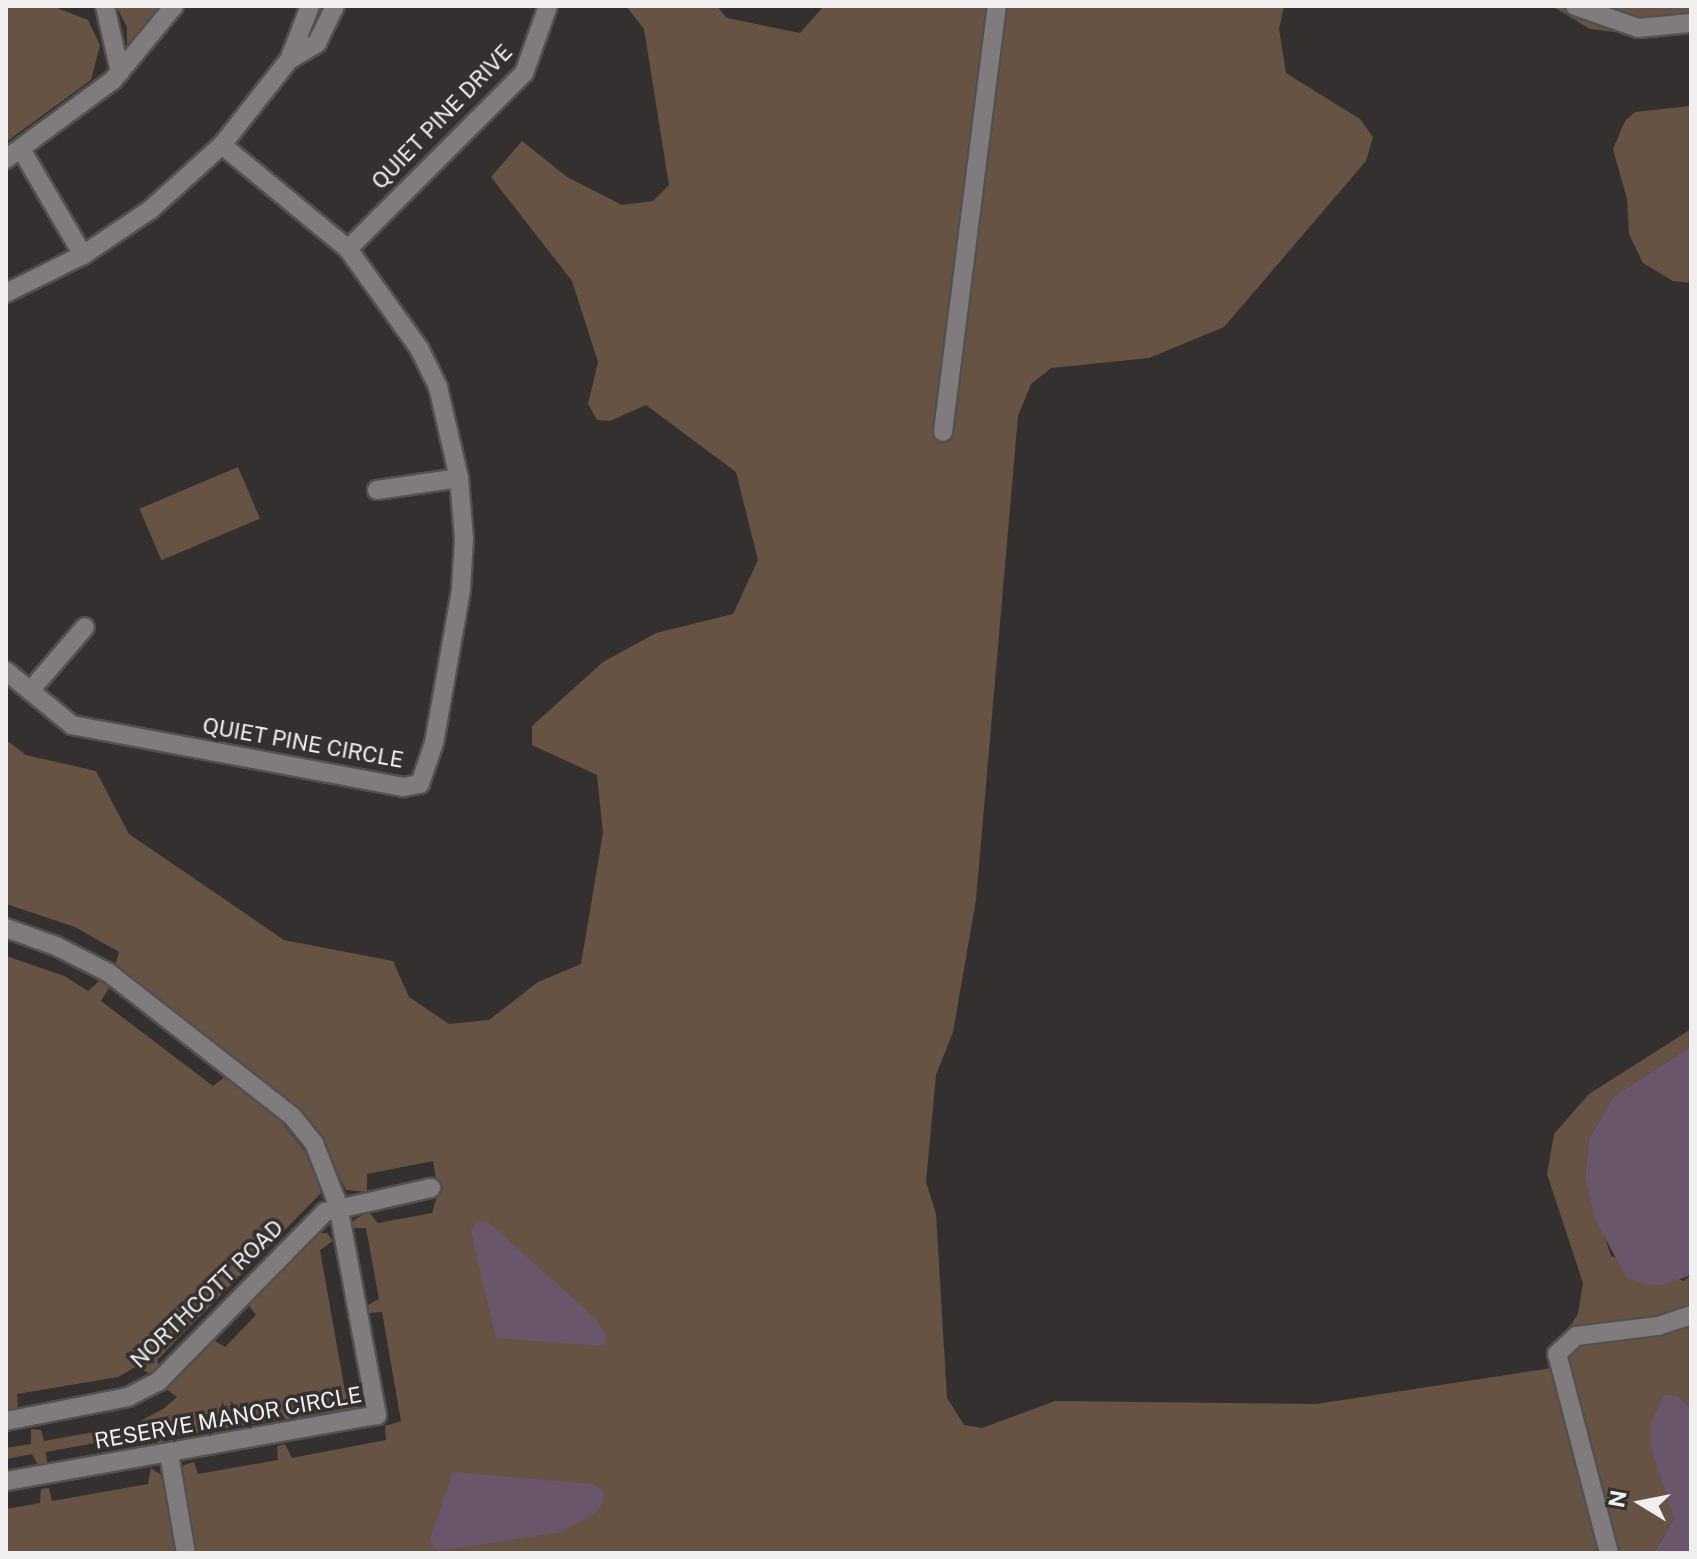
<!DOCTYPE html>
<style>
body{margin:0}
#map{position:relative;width:1697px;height:1559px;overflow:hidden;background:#343030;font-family:"Public Sans",sans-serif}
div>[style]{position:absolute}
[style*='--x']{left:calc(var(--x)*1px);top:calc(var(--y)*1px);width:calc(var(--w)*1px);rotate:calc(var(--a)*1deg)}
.green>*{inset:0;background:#675343;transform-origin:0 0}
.water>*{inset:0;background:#6a566b}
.roads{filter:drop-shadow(2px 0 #535050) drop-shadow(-2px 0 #535050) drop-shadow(0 2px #535050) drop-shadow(0 -2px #535050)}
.minor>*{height:18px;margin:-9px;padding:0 9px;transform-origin:9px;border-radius:9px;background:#807b7c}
span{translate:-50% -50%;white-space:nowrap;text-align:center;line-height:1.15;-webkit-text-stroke:7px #343030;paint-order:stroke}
.street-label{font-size:22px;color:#f0eeee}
.frame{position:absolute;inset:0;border:8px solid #f0eeee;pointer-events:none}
.north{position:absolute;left:1601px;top:1463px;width:80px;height:80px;-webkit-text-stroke:6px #343030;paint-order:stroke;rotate:280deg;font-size:22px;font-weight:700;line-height:32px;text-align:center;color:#f0eeee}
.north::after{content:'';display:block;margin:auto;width:28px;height:36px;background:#f0eeee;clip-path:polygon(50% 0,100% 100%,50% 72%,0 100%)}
</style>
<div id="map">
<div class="green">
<i style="clip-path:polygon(6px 6px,52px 6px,88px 20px,100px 45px,91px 80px,6px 142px)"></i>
<i style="clip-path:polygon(116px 6px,160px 6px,127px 46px,127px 27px)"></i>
<i style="clip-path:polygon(626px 6px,717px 6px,727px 18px,800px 33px,824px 6px,984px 6px,989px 16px,1003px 6px,1284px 6px,1279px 29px,1286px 73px,1360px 119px,1373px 137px,1366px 161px,1224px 327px,1149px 358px,1051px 368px,1031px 384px,1018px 416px,976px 900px,953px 1032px,936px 1075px,926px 1182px,936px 1214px,947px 1398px,964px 1425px,982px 1428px,1055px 1401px,1316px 1404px,1552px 1368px,1555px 1349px,1578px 1314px,1583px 1283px,1547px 1174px,1554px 1134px,1589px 1094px,1691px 1029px,1691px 1046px,1613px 1097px,1589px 1138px,1585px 1177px,1611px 1256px,1684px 1281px,1691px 1275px,1691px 1408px,1678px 1396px,1670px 1501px,1674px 1518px,1654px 1553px,195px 1553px,180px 1474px,184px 1465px,194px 1462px,198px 1474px,278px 1460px,277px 1446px,285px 1444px,292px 1458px,386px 1440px,385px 1426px,401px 1421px,382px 1312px,369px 1313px,366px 1306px,379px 1299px,366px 1228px,353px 1228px,352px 1222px,368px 1211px,378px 1223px,432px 1213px,438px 1193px,433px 1161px,367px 1174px,367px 1192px,346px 1190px,320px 1136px,289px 1100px,115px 966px,119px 952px,75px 927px,6px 904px,6px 740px,26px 755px,96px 771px,129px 834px,284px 940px,393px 961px,409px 997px,449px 1024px,489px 1020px,538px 982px,581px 964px,603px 833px,597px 775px,532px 745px,532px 726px,603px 662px,656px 633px,733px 614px,758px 560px,736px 472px,646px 405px,610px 421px,597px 420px,588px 404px,598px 362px,572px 281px,491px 177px,522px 141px,567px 177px,622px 205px,653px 201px,669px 185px,644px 29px)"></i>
<i style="clip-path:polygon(1552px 6px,1691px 6px,1691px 26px,1638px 35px,1590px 29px)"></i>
<i style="clip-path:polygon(1691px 106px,1691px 283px,1673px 281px,1643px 263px,1629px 234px,1627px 199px,1613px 149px,1625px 121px,1635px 112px)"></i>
<i style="left:238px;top:467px;width:56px;height:107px;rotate:67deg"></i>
<i style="clip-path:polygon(6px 956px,64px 976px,88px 991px,100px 980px,109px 988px,101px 1001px,213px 1086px,226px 1076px,279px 1119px,309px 1157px,323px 1191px,157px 1360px,159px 1365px,150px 1374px,137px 1366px,118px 1377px,17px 1394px,18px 1409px,8px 1412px)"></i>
<i style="clip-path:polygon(316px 1233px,327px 1233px,333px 1241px,320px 1250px,345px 1392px,359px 1391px,357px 1408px,164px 1438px,164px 1445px,158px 1444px,155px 1432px,46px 1452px,47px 1464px,39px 1467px,32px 1454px,6px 1459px,6px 1448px,31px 1444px,31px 1429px,41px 1430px,44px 1441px,133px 1425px,163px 1409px,177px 1397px,166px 1389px,168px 1384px,212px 1339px,225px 1347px,256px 1315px,247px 1303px)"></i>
<i style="clip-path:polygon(151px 1468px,164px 1477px,178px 1553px,6px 1553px,6px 1509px,40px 1503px,41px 1489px,49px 1488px,52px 1501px,148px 1484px)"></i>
</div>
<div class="water">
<i style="clip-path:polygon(1691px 1046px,1691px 1275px,1663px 1285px,1644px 1284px,1626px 1277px,1596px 1221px,1585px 1177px,1589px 1138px,1613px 1097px)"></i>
<i style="clip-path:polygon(476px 1222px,488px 1222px,595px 1318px,607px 1337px,603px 1346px,496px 1338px,471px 1231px)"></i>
<i style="clip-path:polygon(1664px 1395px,1678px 1396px,1691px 1408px,1691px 1553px,1654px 1553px,1674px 1518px,1651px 1448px,1650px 1425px)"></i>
<i style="clip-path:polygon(453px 1472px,592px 1484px,603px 1491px,603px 1502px,597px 1511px,562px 1532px,437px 1551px,430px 1539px)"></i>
</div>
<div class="roads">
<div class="minor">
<i style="--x:105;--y:6;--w:68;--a:77.2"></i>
<i style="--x:1575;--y:6;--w:67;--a:19.2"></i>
<i style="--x:1638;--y:28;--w:53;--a:-5.4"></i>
<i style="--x:289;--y:60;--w:58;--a:-68.7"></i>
<i style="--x:222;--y:145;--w:108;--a:-51.8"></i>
<i style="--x:289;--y:60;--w:33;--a:-31"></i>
<i style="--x:317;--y:43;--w:41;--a:-64.1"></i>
<i style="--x:21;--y:149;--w:123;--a:59.7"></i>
<i style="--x:6;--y:159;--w:133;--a:-36.4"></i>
<i style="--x:113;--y:80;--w:96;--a:-50.5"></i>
<i style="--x:348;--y:249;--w:249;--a:-45"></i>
<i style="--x:524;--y:73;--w:71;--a:-70.3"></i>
<i style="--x:6;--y:293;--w:86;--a:-26.3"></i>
<i style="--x:83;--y:255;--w:81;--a:-33.9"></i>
<i style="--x:150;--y:210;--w:97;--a:-42.1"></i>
<i style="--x:222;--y:145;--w:163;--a:39.5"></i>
<i style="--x:348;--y:249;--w:122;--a:54.4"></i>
<i style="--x:419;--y:348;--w:43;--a:64"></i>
<i style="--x:438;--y:387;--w:93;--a:77"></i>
<i style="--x:459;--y:478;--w:61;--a:85.3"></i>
<i style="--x:464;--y:539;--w:51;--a:93.4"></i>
<i style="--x:461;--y:590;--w:155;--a:100"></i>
<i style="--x:434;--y:743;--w:43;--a:108.9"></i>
<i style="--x:420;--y:784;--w:17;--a:170"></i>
<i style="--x:403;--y:787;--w:337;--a:-169.4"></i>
<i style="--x:72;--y:725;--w:85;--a:-140.7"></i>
<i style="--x:943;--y:432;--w:429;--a:-82.8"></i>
<i style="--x:377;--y:490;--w:83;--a:-8.3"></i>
<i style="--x:30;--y:691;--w:84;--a:-49.3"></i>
<i style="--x:6;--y:928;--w:53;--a:19.8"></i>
<i style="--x:56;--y:946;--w:59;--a:27"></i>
<i style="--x:109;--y:973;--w:232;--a:38"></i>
<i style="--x:292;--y:1116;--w:35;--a:51"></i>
<i style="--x:314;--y:1143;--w:66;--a:68.8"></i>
<i style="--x:338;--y:1205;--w:214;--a:79.5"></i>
<i style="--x:377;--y:1415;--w:377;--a:169.9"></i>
<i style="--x:6;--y:1421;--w:124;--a:-11.1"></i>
<i style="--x:128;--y:1397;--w:34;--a:-27"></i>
<i style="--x:158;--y:1382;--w:238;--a:-45.5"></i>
<i style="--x:325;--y:1212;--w:109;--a:-12.8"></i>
<i style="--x:169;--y:1454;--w:100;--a:80.3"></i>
<i style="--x:1609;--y:1553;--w:206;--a:-104.6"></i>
<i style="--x:1557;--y:1354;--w:26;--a:-43"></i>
<i style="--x:1576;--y:1336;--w:83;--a:-7"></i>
<i style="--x:1658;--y:1326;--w:35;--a:-18"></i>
</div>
</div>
<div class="street-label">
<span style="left:442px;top:117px;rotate:-46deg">QUIET PINE DRIVE</span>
<span style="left:303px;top:743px;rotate:10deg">QUIET PINE CIRCLE</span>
<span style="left:207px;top:1294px;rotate:-44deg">NORTHCOTT ROAD</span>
<span style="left:228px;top:1418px;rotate:-10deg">RESERVE MANOR CIRCLE</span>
</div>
<div class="frame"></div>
<div class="north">N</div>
</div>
